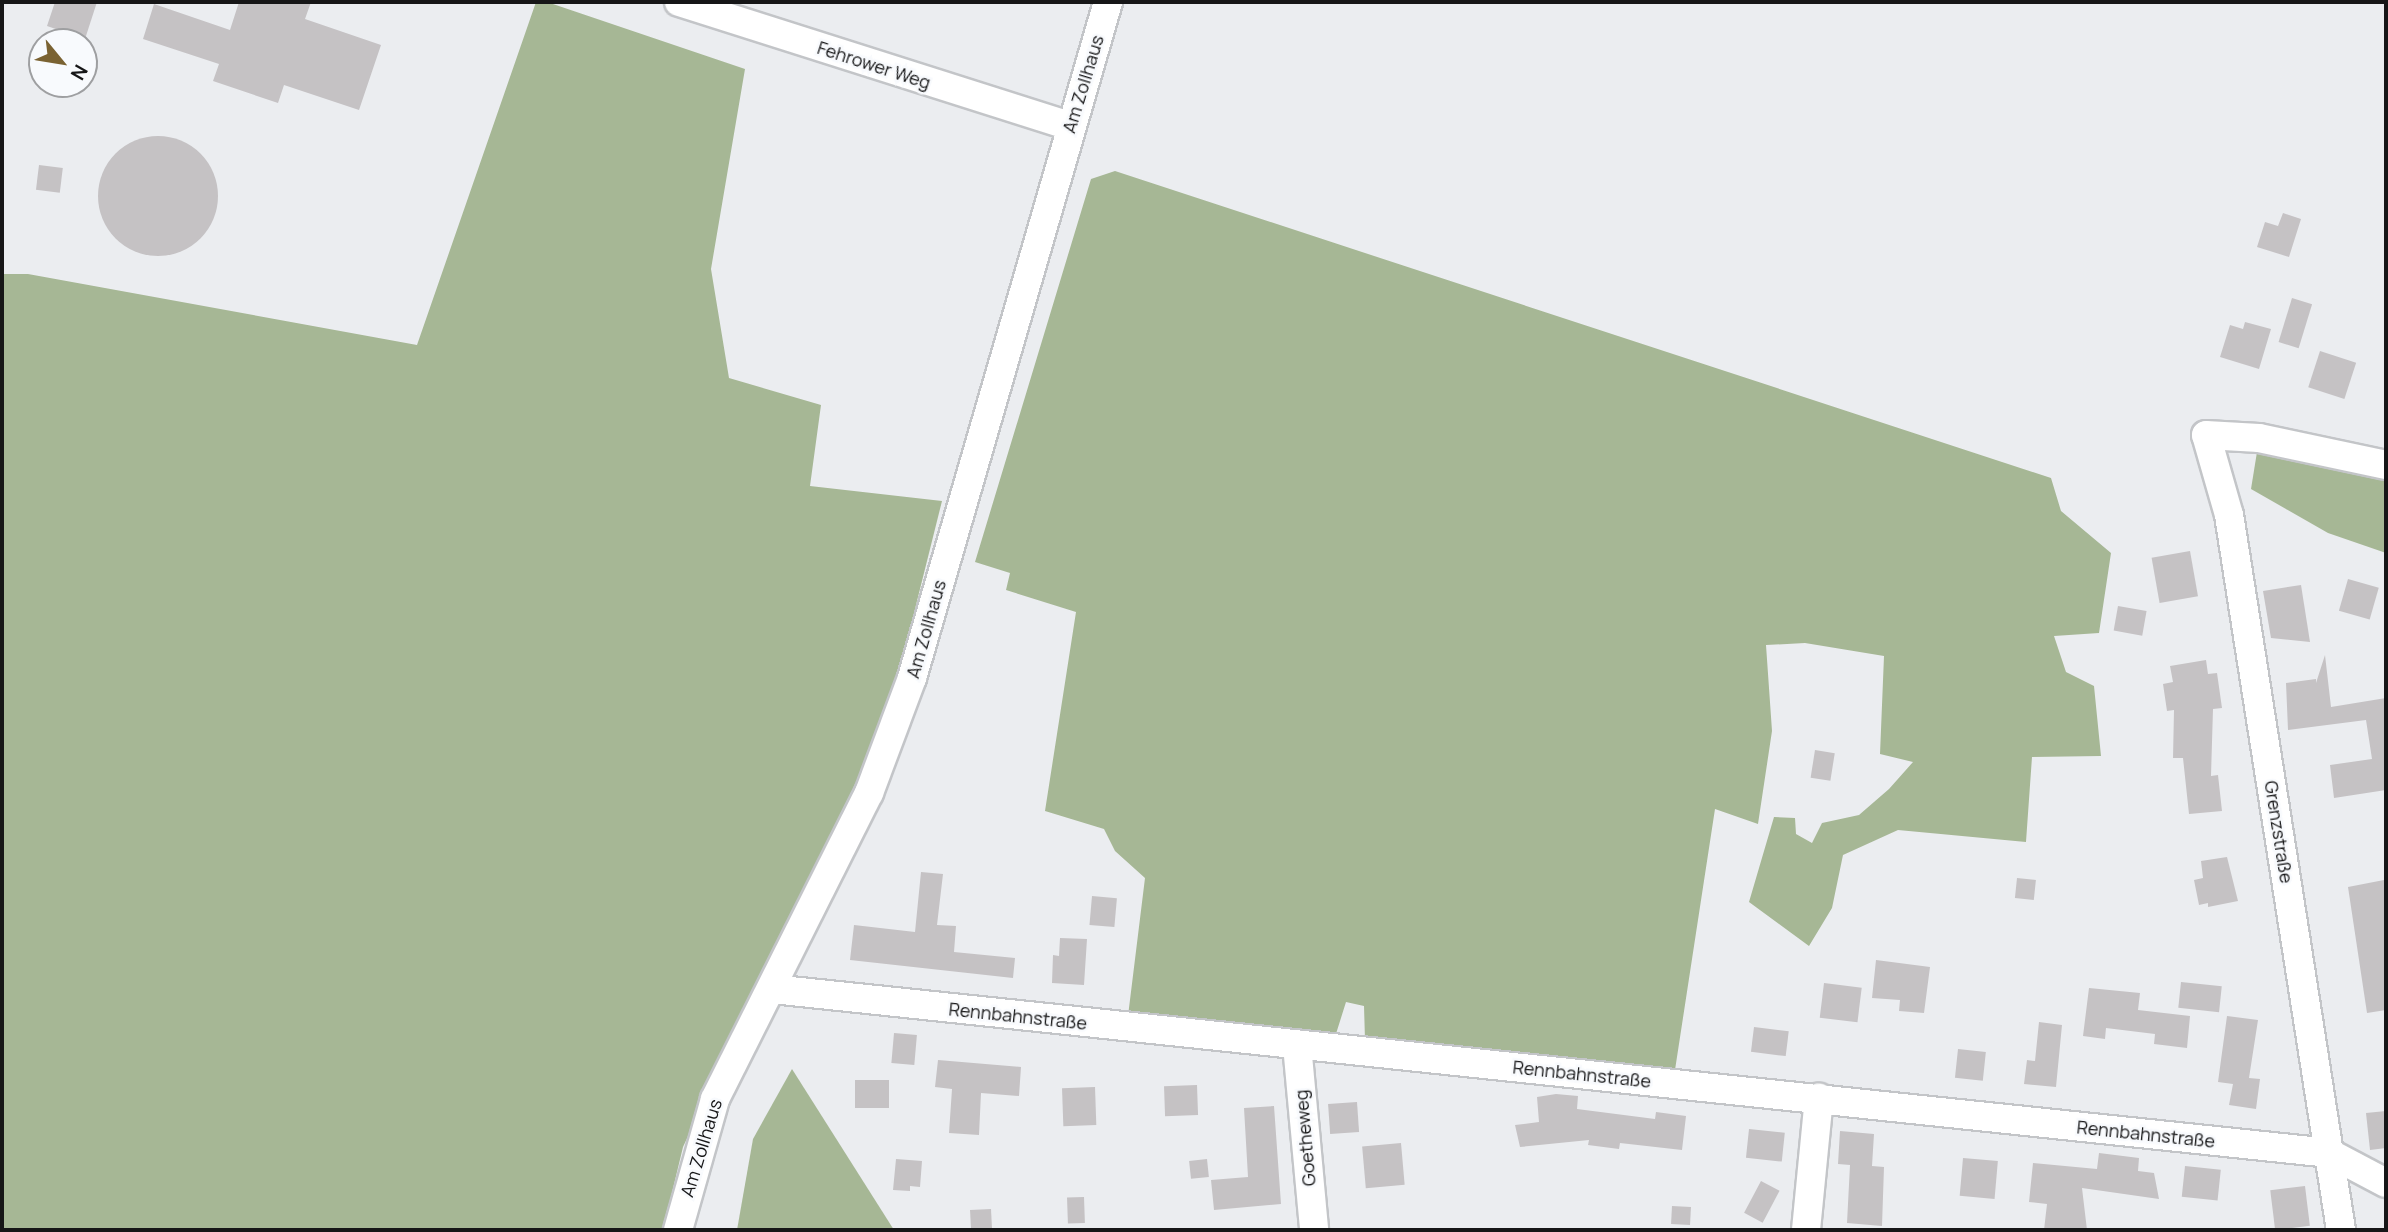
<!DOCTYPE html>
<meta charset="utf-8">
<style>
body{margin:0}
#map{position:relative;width:2388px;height:1232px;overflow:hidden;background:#ebedf0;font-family:Manrope,sans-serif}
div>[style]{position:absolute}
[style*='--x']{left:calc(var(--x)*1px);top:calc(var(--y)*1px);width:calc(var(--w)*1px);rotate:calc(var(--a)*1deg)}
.forest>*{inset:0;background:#a6b795}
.building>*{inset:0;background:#c5c2c4;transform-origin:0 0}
.round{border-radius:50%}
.roads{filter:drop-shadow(2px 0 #c3c5c8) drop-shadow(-2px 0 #c3c5c8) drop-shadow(0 2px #c3c5c8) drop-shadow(0 -2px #c3c5c8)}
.minor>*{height:28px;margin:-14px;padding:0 14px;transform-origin:14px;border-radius:14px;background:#fff}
span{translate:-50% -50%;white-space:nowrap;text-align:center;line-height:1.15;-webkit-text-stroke:5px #f8fafd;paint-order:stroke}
.street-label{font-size:18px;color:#161617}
.frame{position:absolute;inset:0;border:4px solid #161617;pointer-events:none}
.north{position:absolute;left:28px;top:28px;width:70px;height:70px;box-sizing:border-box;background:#f8fafd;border:2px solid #9e9fa1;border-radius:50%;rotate:120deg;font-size:19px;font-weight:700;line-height:28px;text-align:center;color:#161617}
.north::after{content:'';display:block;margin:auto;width:24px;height:32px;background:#7a6232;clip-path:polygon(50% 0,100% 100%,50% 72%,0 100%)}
</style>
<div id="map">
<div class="forest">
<i style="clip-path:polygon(536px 2px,547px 2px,745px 69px,711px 269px,729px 378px,821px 405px,810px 486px,942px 501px,894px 693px,834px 840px,762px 977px,683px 1147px,663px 1230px,2px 1230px,2px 274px,28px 274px,417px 345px)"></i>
<i style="clip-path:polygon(1115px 171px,2051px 478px,2061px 511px,2111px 553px,2099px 633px,2054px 636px,2066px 672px,2094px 686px,2101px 756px,2032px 757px,2026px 842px,1898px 830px,1843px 855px,1832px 908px,1809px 946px,1749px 902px,1774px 817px,1795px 818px,1796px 834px,1812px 843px,1822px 823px,1859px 815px,1889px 789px,1913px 762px,1880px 754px,1884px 656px,1805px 643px,1766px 645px,1772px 731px,1758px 824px,1715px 809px,1675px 1070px,1365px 1040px,1364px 1006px,1346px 1002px,1335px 1037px,1128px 1016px,1145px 878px,1115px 851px,1104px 829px,1045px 811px,1076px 612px,1006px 590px,1010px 573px,975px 562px,1091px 179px)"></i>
<i style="clip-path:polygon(2257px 452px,2386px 474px,2386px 553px,2328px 533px,2251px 489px)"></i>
<i style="clip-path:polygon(792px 1069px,894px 1230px,737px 1230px,753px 1139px)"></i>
</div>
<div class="building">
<i style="clip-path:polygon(55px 2px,97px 2px,85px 39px,47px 26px)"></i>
<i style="clip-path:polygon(239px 2px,311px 2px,305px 19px,381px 45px,359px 110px,284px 85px,278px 103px,213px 81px,219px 64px,143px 39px,154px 4px,230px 30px)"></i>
<i class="round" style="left:98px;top:136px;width:120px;height:120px"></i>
<i style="left:39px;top:165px;width:24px;height:25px;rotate:7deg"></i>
<i style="clip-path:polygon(2283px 213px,2301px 219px,2289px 257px,2257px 247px,2265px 222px,2278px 226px)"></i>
<i style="left:2292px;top:298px;width:21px;height:46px;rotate:17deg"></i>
<i style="clip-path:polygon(2245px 322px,2271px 329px,2259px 369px,2220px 357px,2230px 325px,2243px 329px)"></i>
<i style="left:2320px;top:351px;width:38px;height:38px;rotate:18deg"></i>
<i style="left:2190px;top:551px;width:46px;height:39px;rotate:80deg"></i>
<i style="left:2348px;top:579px;width:32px;height:33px;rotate:16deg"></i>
<i style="clip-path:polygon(2301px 585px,2310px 642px,2271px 638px,2263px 591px)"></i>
<i style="left:2118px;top:606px;width:29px;height:25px;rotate:10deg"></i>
<i style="clip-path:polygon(2325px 655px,2331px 707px,2386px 698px,2386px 790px,2334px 798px,2330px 765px,2372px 759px,2366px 720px,2288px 730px,2286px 683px,2316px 679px,2316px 683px)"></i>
<i style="clip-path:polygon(2206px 660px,2208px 674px,2217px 673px,2222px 708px,2213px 709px,2211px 776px,2218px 775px,2222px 811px,2189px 814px,2183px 758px,2173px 758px,2174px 710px,2167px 711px,2163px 684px,2173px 682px,2170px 666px)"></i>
<i style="left:1815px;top:750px;width:20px;height:28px;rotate:9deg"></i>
<i style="clip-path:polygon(2227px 857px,2238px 901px,2208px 907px,2208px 903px,2199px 905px,2194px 880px,2203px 878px,2201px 861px)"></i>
<i style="clip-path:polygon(921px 872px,943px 874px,937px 925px,956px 926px,954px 952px,1015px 958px,1013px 978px,850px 960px,854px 925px,915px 932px)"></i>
<i style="left:2017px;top:878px;width:19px;height:20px;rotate:6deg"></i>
<i style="clip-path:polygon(2384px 880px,2386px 1010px,2367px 1013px,2348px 887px)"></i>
<i style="left:1092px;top:896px;width:25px;height:29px;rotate:5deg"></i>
<i style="clip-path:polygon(1060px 938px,1087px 939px,1084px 985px,1052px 983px,1053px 955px,1059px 956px)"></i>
<i style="clip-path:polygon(1876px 960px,1930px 967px,1924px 1013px,1899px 1011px,1900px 1000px,1872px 998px)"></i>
<i style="left:2181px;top:982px;width:41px;height:26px;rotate:6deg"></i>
<i style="left:1824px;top:983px;width:38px;height:35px;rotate:7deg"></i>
<i style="clip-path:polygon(2089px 988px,2140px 993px,2138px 1010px,2190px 1016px,2187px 1048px,2154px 1044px,2155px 1034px,2106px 1028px,2105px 1039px,2083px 1036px)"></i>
<i style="clip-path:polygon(2227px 1016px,2258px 1020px,2249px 1078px,2260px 1079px,2256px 1109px,2229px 1105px,2233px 1084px,2218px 1082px)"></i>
<i style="clip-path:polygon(2039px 1022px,2062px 1025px,2056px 1087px,2024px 1084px,2027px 1060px,2035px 1061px)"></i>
<i style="left:1754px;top:1027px;width:35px;height:25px;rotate:7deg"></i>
<i style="left:894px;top:1033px;width:23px;height:30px;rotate:5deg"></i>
<i style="left:1958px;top:1049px;width:28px;height:29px;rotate:6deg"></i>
<i style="clip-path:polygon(938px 1060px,1021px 1067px,1019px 1096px,981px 1093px,979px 1135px,949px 1133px,952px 1089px,935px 1087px)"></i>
<i style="left:855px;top:1080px;width:34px;height:28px"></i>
<i style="left:1197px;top:1085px;width:30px;height:33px;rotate:88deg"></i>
<i style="left:1095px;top:1087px;width:38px;height:33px;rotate:88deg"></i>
<i style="clip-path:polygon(1556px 1094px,1578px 1096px,1577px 1109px,1655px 1119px,1656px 1112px,1686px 1116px,1682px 1150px,1620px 1143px,1619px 1149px,1588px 1145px,1589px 1140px,1520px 1147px,1515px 1125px,1539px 1122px,1537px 1097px)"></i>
<i style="left:1357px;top:1102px;width:30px;height:29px;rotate:86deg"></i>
<i style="clip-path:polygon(1274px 1106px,1281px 1204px,1214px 1210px,1211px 1180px,1248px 1177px,1244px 1108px)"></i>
<i style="clip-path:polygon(2386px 1111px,2386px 1148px,2370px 1150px,2366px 1113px)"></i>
<i style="left:1749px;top:1129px;width:36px;height:29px;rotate:6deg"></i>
<i style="clip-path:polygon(1840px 1131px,1874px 1134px,1872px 1166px,1884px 1167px,1882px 1226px,1847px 1223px,1850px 1165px,1838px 1164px)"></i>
<i style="left:1401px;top:1143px;width:42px;height:39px;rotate:85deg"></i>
<i style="clip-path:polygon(2099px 1153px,2139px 1158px,2138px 1171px,2154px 1173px,2159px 1199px,2082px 1188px,2087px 1230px,2044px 1230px,2047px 1204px,2029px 1202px,2033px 1163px,2097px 1169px)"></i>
<i style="left:1963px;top:1158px;width:35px;height:38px;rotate:5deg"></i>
<i style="clip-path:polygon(896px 1159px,922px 1161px,920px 1187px,910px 1186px,910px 1191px,893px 1190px)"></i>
<i style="left:1207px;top:1159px;width:18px;height:18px;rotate:84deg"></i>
<i style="left:2185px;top:1166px;width:36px;height:31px;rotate:6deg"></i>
<i style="left:1761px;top:1181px;width:21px;height:36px;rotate:28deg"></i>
<i style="left:2305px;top:1186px;width:40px;height:35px;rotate:83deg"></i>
<i style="left:1084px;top:1197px;width:26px;height:17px;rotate:88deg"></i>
<i style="left:1672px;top:1206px;width:19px;height:18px;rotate:3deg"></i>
<i style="left:991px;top:1209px;width:21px;height:21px;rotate:87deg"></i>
</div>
<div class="roads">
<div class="minor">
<i style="--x:679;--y:2;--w:411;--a:17.6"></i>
<i style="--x:772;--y:989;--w:1566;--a:6.01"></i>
<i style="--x:2329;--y:1153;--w:64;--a:27.8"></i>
<i style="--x:1297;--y:1045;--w:186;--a:84.7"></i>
<i style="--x:678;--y:1230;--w:136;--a:-74.2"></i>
<i style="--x:715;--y:1099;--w:343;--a:-63.3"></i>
<i style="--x:869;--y:793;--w:123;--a:-69.5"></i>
<i style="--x:912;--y:678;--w:704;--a:-73.83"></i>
<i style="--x:1806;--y:1230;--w:133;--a:-84.4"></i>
<i style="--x:2341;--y:1230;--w:724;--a:-98.9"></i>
<i style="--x:2229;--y:515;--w:83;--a:-106"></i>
<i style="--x:2206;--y:435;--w:53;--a:3.2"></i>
<i style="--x:2259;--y:438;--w:130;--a:12"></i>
</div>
</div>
<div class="street-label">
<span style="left:874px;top:65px;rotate:18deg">Fehrower Weg</span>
<span style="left:1083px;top:84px;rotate:-73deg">Am Zollhaus</span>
<span style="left:926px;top:629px;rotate:-74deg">Am Zollhaus</span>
<span style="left:2279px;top:832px;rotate:81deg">Grenzstraße</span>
<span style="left:1018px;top:1016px;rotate:6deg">Rennbahnstraße</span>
<span style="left:1582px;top:1074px;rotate:6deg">Rennbahnstraße</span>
<span style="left:2146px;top:1134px;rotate:6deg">Rennbahnstraße</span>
<span style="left:1305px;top:1138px;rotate:-95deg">Goetheweg</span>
<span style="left:701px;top:1148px;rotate:-73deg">Am Zollhaus</span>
</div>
<div class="frame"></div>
<div class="north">N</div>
</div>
